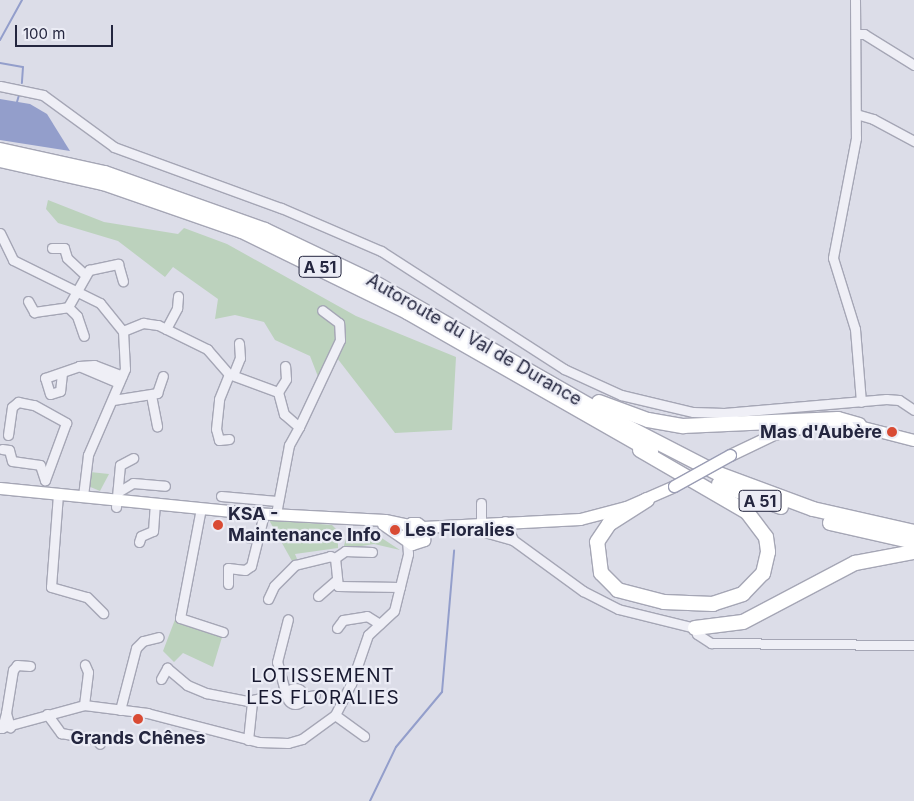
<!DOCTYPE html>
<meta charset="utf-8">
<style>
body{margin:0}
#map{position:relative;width:914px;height:801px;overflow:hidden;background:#dcdde8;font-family:Inter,sans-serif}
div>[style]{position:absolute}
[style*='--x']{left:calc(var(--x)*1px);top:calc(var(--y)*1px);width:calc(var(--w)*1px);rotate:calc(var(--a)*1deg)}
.green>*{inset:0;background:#bcd2bd}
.water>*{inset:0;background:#939ecb}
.stream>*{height:2px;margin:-1px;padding:0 1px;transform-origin:1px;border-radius:1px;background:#939ecb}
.roads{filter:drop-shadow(1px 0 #a5a6b5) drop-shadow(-1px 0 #a5a6b5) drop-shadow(0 1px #a5a6b5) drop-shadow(0 -1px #a5a6b5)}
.minor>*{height:9px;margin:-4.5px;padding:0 4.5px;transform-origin:4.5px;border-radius:4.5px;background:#efeff6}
.minor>.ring{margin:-4.5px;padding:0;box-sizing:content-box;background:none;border:9px solid #efeff6;border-radius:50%}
.major>*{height:11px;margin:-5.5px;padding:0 5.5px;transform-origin:5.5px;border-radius:5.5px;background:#fff}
.highway>*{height:14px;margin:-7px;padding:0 7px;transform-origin:7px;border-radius:7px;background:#fff}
.bridges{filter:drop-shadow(1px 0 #9a9db4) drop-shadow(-1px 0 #9a9db4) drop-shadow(0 1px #9a9db4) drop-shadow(0 -1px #9a9db4)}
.major-bridge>*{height:11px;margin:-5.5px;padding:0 5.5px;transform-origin:5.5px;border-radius:5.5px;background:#fff}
.dots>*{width:14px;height:14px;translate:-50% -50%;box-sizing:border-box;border:2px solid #ebecf5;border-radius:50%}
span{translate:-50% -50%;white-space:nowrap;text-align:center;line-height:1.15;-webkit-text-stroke:4.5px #ebecf5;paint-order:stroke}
.shield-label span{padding:1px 4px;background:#ebecf5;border:1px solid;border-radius:4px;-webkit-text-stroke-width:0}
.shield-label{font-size:16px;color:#24263f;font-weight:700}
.street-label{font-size:18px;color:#24263f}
.poi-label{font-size:18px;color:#24263f;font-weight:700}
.right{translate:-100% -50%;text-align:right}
.left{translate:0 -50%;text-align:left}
.neighbourhood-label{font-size:19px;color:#17182f;letter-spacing:1px}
.scale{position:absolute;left:15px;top:25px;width:98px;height:22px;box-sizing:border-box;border:2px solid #24263f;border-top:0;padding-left:6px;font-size:15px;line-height:18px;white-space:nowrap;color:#24263f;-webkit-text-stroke:4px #ebecf5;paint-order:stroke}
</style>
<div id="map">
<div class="green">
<i style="clip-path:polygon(48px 200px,104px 222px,178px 234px,184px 228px,227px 244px,356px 316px,456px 357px,452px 430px,395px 433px,337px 358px,322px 387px,310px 356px,275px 340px,264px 322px,235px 315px,215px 319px,218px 299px,173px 267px,165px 277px,118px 241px,58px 223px,46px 209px)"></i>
<i style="clip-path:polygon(90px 472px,109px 474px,100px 491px,88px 486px)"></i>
<i style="clip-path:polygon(269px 520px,332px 525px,338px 531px,338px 548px,295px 554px,297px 559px,292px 561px)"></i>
<i style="clip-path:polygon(349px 528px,377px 535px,400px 550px,374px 544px,343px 549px)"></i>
<i style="clip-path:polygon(176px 617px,223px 634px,213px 667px,183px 653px,174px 662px,163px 651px)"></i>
</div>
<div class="water">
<i style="clip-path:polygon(0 99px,30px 104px,47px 114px,70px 151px,0 140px)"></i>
</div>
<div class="stream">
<i style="--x:0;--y:40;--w:46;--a:-61.2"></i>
<i style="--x:0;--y:63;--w:23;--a:10"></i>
<i style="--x:23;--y:67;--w:16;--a:94"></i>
<i style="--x:17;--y:102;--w:7;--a:-74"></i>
<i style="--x:370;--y:801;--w:60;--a:-64.3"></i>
<i style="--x:396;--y:747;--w:72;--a:-50.1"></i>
<i style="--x:442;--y:692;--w:142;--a:-85.1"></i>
</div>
<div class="roads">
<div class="minor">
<i style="--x:855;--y:0;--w:138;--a:89.6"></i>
<i style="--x:856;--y:138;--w:122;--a:100.9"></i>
<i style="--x:833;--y:258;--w:74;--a:72.8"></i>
<i style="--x:855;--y:329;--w:73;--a:85.3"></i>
<i style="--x:856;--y:34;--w:8;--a:0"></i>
<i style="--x:864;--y:34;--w:59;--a:31.8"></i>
<i style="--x:0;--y:86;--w:44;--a:11.8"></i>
<i style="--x:43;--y:95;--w:88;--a:36.2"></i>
<i style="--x:114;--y:147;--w:178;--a:20.1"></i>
<i style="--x:281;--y:208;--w:109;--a:23.3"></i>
<i style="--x:381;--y:251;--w:218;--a:32.8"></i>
<i style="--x:564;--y:369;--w:63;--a:24.5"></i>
<i style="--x:621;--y:395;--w:74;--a:13.3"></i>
<i style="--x:693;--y:412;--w:31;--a:2"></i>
<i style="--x:724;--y:413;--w:163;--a:-4.9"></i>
<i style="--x:886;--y:399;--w:13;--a:4"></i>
<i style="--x:899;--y:400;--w:18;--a:34"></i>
<i style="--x:856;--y:114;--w:18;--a:16"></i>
<i style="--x:873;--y:119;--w:47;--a:28.2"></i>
<i style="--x:0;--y:233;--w:30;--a:64"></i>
<i style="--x:13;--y:260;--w:97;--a:26.3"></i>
<i style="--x:100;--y:303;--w:36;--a:51"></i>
<i style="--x:123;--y:331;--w:38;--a:87"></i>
<i style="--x:125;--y:369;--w:94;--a:113.3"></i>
<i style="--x:88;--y:455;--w:41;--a:97"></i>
<i style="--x:52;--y:248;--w:12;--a:0"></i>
<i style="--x:64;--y:248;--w:10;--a:73"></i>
<i style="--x:67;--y:258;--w:25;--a:43"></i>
<i style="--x:28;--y:301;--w:13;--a:61"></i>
<i style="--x:34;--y:312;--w:34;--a:-8"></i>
<i style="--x:68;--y:307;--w:43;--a:-60.4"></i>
<i style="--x:89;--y:270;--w:30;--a:-12"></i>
<i style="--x:118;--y:264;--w:18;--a:74"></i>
<i style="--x:68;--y:307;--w:13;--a:45"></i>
<i style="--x:77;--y:316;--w:21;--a:71"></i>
<i style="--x:166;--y:329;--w:24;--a:-62"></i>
<i style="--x:177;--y:308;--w:12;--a:-85"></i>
<i style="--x:123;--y:331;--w:22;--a:-22"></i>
<i style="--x:143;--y:323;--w:15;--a:8"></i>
<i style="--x:158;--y:325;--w:55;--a:26.1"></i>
<i style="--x:207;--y:349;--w:33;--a:49"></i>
<i style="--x:229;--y:374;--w:52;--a:20.2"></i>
<i style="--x:278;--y:392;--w:23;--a:75"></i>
<i style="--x:284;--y:414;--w:20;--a:41"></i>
<i style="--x:299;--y:427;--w:21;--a:119"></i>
<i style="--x:289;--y:445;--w:70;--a:100.7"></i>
<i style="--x:79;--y:366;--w:43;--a:23"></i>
<i style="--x:62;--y:373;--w:18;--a:96"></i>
<i style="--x:60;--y:391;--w:10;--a:163"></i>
<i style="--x:50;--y:394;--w:17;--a:-107"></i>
<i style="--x:45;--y:378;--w:36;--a:-19"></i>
<i style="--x:79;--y:366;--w:15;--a:-4"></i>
<i style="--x:94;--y:365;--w:30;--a:21"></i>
<i style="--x:233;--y:375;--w:18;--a:-68"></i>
<i style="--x:240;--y:358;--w:15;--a:-94"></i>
<i style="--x:278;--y:392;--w:15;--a:-58"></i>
<i style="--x:286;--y:379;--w:13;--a:-94"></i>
<i style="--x:151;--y:395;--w:32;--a:79"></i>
<i style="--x:113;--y:400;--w:45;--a:-9"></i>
<i style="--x:157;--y:393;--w:18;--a:-71"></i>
<i style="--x:299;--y:427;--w:96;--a:-64.8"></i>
<i style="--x:340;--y:340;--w:17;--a:-93"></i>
<i style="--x:339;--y:323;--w:21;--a:-143"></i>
<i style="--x:8;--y:435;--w:28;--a:-82"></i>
<i style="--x:12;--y:407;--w:8;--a:-40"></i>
<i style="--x:18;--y:402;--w:16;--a:11"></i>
<i style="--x:34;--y:405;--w:37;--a:29"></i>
<i style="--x:66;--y:423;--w:61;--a:110.2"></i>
<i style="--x:229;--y:439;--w:10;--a:174"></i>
<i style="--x:219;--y:440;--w:11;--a:-105"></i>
<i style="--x:216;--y:429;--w:30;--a:-84"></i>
<i style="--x:219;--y:399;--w:27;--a:-68"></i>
<i style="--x:2;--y:449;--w:7;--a:8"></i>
<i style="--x:9;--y:450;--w:11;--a:75"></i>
<i style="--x:12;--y:461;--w:28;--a:8"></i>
<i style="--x:40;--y:465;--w:16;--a:72"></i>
<i style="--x:118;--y:492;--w:17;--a:-31"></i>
<i style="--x:133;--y:483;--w:32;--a:5"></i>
<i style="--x:58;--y:494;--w:93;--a:94.3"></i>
<i style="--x:51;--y:587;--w:37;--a:16"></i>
<i style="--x:87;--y:597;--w:23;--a:45"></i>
<i style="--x:221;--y:496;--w:56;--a:5.1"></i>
<i style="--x:116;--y:507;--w:42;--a:-84.6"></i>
<i style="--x:120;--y:465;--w:15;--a:-28"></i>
<i style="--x:201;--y:508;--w:112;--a:100.8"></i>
<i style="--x:180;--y:618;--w:45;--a:18"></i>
<i style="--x:505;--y:521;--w:21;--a:67"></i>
<i style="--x:513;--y:540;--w:87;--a:36.1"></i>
<i style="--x:583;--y:591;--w:39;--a:27"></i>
<i style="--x:618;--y:609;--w:79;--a:13.9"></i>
<i style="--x:695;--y:628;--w:6;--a:72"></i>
<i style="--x:697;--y:634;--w:17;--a:33"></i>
<i style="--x:711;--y:643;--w:203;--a:0.6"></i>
<i style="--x:481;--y:522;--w:19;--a:-90"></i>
<i style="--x:470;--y:528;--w:45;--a:15.6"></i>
<i style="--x:235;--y:536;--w:23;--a:5"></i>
<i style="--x:139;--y:542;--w:6;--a:-72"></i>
<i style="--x:141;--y:536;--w:13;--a:-23"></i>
<i style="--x:153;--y:531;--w:28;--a:-86"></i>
<i style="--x:335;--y:558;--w:28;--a:84"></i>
<i style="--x:338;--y:586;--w:62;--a:0.9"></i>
<i style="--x:335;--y:558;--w:12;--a:-35"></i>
<i style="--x:345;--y:551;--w:27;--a:2"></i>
<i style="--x:228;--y:584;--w:16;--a:-90"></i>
<i style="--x:228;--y:568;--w:17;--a:7"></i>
<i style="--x:245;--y:570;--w:7;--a:-34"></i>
<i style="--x:251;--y:566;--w:54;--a:-76"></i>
<i style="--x:318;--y:596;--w:23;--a:-41"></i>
<i style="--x:268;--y:599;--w:14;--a:-65"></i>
<i style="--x:274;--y:586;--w:30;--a:-45"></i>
<i style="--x:295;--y:565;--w:36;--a:-14"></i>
<i style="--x:330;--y:556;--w:5;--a:22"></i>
<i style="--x:337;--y:628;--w:10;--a:-53"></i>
<i style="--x:343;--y:620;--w:24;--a:-9"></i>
<i style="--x:367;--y:616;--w:15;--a:32"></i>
<i style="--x:161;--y:679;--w:13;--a:-61"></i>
<i style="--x:167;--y:668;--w:26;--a:40"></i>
<i style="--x:187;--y:685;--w:21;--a:23"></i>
<i style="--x:206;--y:693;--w:43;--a:10.8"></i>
<i style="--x:248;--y:701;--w:41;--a:-12.7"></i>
<i class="ring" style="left:287px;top:688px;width:7px;height:7px"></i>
<i style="--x:285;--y:691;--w:30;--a:-105"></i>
<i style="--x:277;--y:662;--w:44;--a:-75.7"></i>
<i style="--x:303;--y:697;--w:12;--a:-9"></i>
<i style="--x:84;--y:705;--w:33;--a:-83"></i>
<i style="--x:88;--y:672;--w:8;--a:-113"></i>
<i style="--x:120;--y:710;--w:64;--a:-75.5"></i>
<i style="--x:136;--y:648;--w:10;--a:-45"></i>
<i style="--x:143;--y:641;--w:16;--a:-14"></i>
<i style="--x:6;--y:713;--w:44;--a:-80.8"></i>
<i style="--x:13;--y:670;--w:6;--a:-51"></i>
<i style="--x:17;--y:665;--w:13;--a:4"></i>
<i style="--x:47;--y:714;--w:24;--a:54"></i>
<i style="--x:61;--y:733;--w:36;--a:10"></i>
<i style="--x:96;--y:739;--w:6;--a:51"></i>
<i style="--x:335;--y:715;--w:36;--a:36"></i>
<i style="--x:0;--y:728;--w:87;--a:-15.3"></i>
<i style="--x:84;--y:705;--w:64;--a:7.2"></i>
<i style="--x:147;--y:713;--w:116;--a:14.5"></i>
<i style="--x:259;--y:742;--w:29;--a:2"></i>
<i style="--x:288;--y:743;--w:15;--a:-16"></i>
<i style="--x:302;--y:739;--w:41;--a:-36"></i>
<i style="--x:335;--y:715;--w:35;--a:-63"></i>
<i style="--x:351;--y:684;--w:52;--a:-70.9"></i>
<i style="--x:368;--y:635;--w:35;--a:-43"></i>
<i style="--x:394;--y:611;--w:59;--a:-76.2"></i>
<i style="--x:408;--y:554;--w:13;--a:-94"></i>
<i style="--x:2;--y:728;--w:16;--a:-75"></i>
<i style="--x:6;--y:713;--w:15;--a:74"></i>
<i style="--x:248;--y:740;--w:39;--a:-84"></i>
</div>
<div class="major">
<i style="--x:851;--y:424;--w:65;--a:14.3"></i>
<i style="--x:730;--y:455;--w:49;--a:-25.5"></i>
<i style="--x:774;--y:434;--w:42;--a:-12.4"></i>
<i style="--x:0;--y:488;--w:253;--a:5.7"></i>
<i style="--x:252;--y:513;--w:133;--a:3"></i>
<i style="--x:385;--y:520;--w:24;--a:12"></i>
<i style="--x:383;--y:524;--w:35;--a:35"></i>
<i style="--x:412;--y:544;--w:13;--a:-18"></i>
<i style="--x:424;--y:540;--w:11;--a:-85"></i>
<i style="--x:425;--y:529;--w:10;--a:-143"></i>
<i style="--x:417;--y:523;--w:6;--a:180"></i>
<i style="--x:411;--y:523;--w:15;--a:113"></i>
<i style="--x:423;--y:527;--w:157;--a:-2.9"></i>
<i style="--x:580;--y:519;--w:48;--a:-14.6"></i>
<i style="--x:626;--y:507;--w:52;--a:-23.6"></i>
</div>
<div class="highway">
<i style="--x:0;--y:150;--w:107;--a:12.4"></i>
<i style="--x:105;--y:173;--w:170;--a:19.6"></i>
<i style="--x:265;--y:230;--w:116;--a:25.5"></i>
<i style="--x:370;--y:280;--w:286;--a:29.8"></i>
<i style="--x:618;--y:422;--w:114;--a:27.2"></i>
<i style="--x:719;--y:474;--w:100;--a:20.4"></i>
<i style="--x:813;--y:509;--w:104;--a:12.8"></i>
<i style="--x:0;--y:160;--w:106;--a:12.6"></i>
<i style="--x:103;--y:183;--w:147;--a:19.1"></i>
<i style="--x:242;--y:231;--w:184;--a:26.1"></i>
<i style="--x:407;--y:312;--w:281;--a:29.7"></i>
<i style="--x:599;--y:402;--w:52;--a:20.2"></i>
<i style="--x:648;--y:420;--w:36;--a:10"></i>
<i style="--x:683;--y:426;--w:155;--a:-2.6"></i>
<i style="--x:838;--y:419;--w:22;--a:16"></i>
<i style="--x:640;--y:450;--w:124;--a:30.1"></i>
<i style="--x:747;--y:512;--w:31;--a:53"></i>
<i style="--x:766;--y:537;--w:15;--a:82"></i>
<i style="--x:768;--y:552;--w:22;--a:103"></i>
<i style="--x:763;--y:573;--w:29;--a:134"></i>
<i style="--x:743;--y:594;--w:32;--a:162"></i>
<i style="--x:713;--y:604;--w:49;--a:-177.7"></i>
<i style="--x:664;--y:602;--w:48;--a:-165.4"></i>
<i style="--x:618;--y:590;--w:24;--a:-135"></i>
<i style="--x:601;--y:573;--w:31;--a:-97"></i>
<i style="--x:597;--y:542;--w:22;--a:-56"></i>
<i style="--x:609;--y:524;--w:45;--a:-32.3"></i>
<i style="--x:719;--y:484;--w:66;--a:20.4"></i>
<i style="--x:830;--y:523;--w:86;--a:12.7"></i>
<i style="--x:695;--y:628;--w:48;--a:-7.1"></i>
<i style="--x:743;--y:622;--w:127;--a:-27.8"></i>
<i style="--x:855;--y:563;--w:60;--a:-10.6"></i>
</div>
</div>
<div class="bridges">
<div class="major-bridge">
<i style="--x:674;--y:486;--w:64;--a:-29"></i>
</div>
</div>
<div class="dots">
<i style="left:892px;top:432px;background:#d94b34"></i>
<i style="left:218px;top:525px;background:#d94b34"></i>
<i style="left:395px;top:530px;background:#d94b34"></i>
<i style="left:138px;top:719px;background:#d94b34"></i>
</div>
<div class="shield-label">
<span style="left:320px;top:267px">A 51</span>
<span style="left:760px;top:501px">A 51</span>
</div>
<div class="street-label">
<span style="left:474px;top:340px;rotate:30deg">Autoroute du Val de Durance</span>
</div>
<div class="poi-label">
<span class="right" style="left:882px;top:432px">Mas d'Aubère</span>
<span class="left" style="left:228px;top:525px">KSA -<br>Maintenance Info</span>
<span class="left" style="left:405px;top:530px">Les Floralies</span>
<span style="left:138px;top:738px">Grands Chênes</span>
</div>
<div class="neighbourhood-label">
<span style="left:323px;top:687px">LOTISSEMENT<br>LES FLORALIES</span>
</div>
<div class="scale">100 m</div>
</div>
